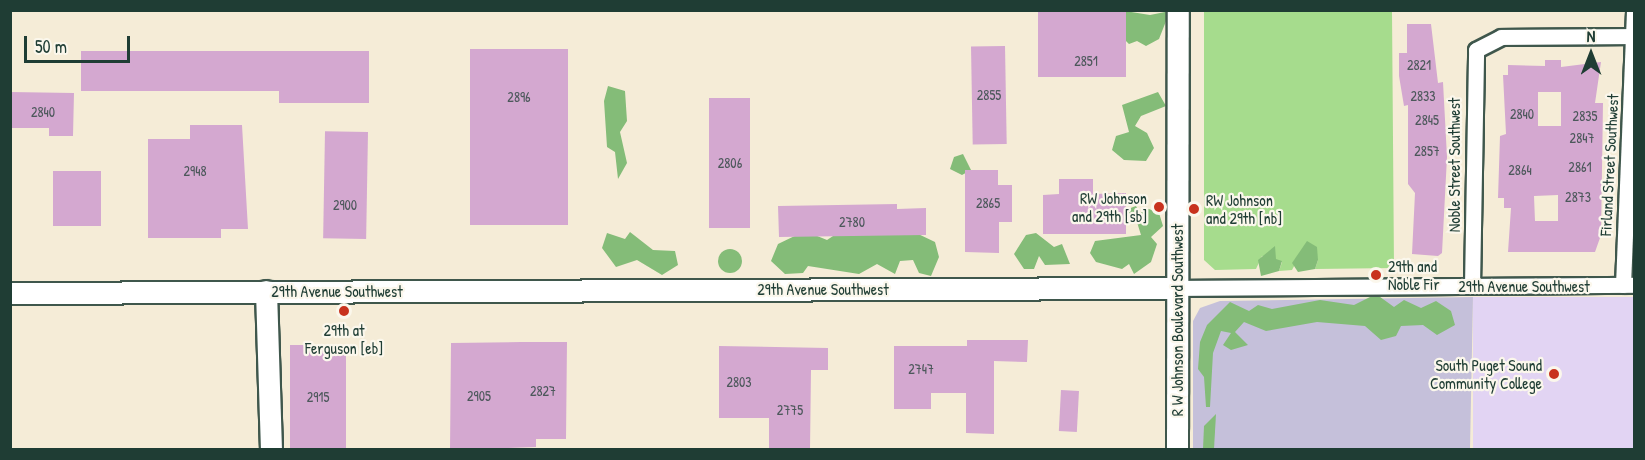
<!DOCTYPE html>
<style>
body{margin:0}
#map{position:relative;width:1645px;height:460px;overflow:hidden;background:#f5ecd7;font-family:"Patrick Hand",sans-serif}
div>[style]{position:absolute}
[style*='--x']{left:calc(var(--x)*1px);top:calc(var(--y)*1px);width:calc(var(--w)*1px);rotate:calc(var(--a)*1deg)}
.built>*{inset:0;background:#e2d4f3;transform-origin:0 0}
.industrial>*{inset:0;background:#c5c0da}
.green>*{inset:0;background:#a6dc8d}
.forest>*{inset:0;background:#84bc78}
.round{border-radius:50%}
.building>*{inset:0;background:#d4a8d0;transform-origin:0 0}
.roads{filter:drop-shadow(2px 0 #3f574c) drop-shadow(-2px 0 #3f574c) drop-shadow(0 2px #3f574c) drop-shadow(0 -2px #3f574c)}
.street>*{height:15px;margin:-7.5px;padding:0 7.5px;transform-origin:7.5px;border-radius:7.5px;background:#fff}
.secondary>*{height:21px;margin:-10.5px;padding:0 10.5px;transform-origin:10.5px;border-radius:10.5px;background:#fff}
.dots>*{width:16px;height:16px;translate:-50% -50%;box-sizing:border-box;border:3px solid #fbf7ec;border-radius:50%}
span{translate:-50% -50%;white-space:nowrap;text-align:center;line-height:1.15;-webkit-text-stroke:4.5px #fbf7ec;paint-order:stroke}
.number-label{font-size:14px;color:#4c585b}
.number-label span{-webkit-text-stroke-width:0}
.street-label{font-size:16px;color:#1f3d34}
.poi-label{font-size:16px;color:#1f3d34}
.right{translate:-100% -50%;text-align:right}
.left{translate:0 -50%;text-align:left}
.frame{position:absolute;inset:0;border:12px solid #1f3d34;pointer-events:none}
.north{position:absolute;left:1561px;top:24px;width:60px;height:60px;-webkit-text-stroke:4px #fbf7ec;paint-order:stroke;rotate:0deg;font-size:16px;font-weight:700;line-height:24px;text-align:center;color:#1f3d34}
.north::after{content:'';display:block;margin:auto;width:21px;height:27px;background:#1f3d34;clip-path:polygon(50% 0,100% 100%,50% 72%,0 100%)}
.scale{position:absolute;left:24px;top:36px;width:106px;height:27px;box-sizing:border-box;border:3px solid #1f3d34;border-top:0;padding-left:8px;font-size:18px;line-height:21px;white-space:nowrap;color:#1f3d34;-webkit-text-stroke:4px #fbf7ec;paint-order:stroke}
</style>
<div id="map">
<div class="built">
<i style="left:1473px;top:297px;width:161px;height:152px"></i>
</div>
<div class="industrial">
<i style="clip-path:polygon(1473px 297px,1470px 449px,1193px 449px,1193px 321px,1200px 308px,1220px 301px)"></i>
</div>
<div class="green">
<i style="clip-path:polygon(1204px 11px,1392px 11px,1394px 268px,1315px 269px,1318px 260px,1299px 257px,1292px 270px,1279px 271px,1282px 262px,1262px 256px,1256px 269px,1215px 270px,1204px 260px)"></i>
</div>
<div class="forest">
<i style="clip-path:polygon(1125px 11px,1150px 15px,1170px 11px,1159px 39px,1146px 46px,1137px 41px,1129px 44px,1119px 34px)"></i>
<i style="clip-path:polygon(608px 86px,625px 91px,627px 121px,620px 132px,627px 163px,618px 179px,615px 152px,607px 147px,604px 101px)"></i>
<i style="clip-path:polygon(1158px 92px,1166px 106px,1141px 116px,1135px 126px,1147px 133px,1154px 148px,1146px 161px,1124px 160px,1112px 150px,1116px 136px,1129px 132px,1122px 105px)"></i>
<i style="clip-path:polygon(963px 154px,971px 170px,962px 175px,950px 169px,954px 157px)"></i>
<i style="clip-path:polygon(1136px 206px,1140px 213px,1149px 209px,1159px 213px,1163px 226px,1151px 237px,1157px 244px,1151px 262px,1134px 274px,1129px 264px,1122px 269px,1096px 262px,1090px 253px,1095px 241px,1141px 235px,1136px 219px,1130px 218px,1128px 209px)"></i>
<i style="clip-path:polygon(845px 228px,914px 232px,935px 242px,939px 257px,931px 276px,919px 273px,913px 260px,900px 261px,895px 274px,877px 264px,859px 274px,808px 266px,803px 273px,785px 274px,771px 261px,778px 244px,805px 231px,827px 240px)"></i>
<i style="clip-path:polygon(630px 232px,653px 250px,675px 251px,678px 265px,662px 275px,637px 260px,616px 267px,602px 248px,607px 233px,625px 239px)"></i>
<i style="clip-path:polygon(1036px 233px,1054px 247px,1062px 244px,1070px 264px,1045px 265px,1039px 256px,1034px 269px,1024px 269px,1014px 254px,1026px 235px)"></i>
<i style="clip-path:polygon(1307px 241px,1317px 247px,1318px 260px,1315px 269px,1298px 272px,1292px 263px)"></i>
<i style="clip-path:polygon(1275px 246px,1276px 259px,1282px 261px,1279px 271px,1261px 276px,1258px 260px)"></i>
<i class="round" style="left:718px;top:249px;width:24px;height:24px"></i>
<i style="clip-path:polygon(1376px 294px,1394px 307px,1404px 300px,1421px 308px,1436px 301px,1451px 311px,1455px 325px,1437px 335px,1423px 325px,1401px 326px,1396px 336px,1381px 340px,1365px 326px,1317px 322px,1266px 331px,1244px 322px,1235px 332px,1248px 345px,1231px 350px,1223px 345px,1231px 333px,1221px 331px,1213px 353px,1210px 407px,1206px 407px,1204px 377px,1198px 369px,1200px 342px,1207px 325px,1230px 302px,1249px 311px,1258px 305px,1272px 309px,1320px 300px,1354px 305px)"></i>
<i style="clip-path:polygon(1216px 414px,1214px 449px,1203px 449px,1204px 426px)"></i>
</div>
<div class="building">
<i style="left:1038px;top:10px;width:88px;height:67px"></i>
<i style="clip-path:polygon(1407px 24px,1431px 24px,1438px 83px,1443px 82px,1447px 157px,1442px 253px,1438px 256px,1412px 254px,1415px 193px,1408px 184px,1408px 105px,1404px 106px,1399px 76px,1399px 53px,1407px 53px)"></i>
<i style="left:1005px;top:46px;width:98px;height:34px;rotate:89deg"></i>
<i style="left:470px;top:49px;width:98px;height:176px"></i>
<i style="clip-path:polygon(81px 51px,369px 51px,369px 103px,279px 103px,279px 91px,81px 91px)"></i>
<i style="clip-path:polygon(evenodd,1545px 60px,1561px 60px,1561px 67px,1601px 62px,1595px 103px,1603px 103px,1601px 235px,1595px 252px,1508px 252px,1511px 208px,1504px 208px,1504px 198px,1498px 198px,1500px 136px,1506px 134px,1503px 75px,1508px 75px,1508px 65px,1545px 66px,1545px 60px,1538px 92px,1561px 92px,1561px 126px,1538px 126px,1538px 92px,1545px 60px,1558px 195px,1558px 221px,1535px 221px,1534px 196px,1558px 195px)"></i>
<i style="clip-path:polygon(10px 92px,74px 93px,73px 136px,49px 136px,49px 128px,10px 128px)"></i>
<i style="left:709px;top:98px;width:41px;height:130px"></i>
<i style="clip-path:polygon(190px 125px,242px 125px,248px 229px,221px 229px,221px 238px,148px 238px,148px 139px,190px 139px)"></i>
<i style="left:368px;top:132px;width:107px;height:43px;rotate:91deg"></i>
<i style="clip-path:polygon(965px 170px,998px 170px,998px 185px,1012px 185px,1012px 222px,999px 222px,999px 253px,965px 252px)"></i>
<i style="left:53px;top:171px;width:48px;height:55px"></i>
<i style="clip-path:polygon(1059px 179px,1093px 179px,1093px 194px,1126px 193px,1126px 234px,1043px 234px,1043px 195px,1059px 194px)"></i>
<i style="clip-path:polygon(897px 204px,897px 209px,926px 208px,926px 235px,779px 237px,778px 206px)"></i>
<i style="clip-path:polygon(967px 340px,1028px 340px,1027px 362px,994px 361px,994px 434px,966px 433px,966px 393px,931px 393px,931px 409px,894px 409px,894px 346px,967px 346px)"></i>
<i style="clip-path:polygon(521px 342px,567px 342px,566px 439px,536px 439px,536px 447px,450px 450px,451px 343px)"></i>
<i style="left:290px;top:345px;width:56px;height:105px"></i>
<i style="clip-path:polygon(719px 346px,828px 348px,828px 370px,811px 370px,810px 450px,769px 450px,769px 418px,719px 418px)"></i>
<i style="left:1061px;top:390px;width:18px;height:41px;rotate:3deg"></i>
</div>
<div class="roads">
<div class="street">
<i style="--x:1623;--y:285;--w:275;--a:-87.7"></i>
<i style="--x:1472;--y:286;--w:236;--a:-89"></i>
<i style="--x:1476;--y:50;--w:28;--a:-27"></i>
<i style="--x:1501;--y:37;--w:132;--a:-0.4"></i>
<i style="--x:1177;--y:288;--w:457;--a:-0.4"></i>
</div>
<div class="secondary">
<i style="--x:266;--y:291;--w:159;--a:88.2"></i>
<i style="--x:10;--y:293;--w:1167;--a:-0.25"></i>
<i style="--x:1177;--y:450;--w:440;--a:-89.9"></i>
</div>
</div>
<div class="dots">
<i style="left:1159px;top:207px;background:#c8321e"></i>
<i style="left:1194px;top:209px;background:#c8321e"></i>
<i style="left:1376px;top:275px;background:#c8321e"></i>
<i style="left:344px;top:311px;background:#c8321e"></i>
<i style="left:1554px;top:374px;background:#c8321e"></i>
</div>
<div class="number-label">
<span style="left:1086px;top:61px">2851</span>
<span style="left:1419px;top:65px">2821</span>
<span style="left:989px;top:95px">2855</span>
<span style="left:1423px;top:96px">2833</span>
<span style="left:519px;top:97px">2896</span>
<span style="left:43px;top:112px">2840</span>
<span style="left:1522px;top:114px">2840</span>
<span style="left:1585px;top:116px">2835</span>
<span style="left:1427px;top:120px">2845</span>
<span style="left:1582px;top:138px">2847</span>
<span style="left:1427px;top:151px">2857</span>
<span style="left:730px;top:163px">2806</span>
<span style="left:1580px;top:167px">2861</span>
<span style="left:1520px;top:170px">2864</span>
<span style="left:195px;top:171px">2948</span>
<span style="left:1578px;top:197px">2873</span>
<span style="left:988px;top:203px">2865</span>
<span style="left:345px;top:205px">2900</span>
<span style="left:852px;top:222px">2780</span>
<span style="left:921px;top:369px">2747</span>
<span style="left:739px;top:382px">2803</span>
<span style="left:543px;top:391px">2827</span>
<span style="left:479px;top:396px">2905</span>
<span style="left:318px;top:397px">2915</span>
<span style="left:790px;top:410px">2775</span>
</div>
<div class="street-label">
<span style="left:1454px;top:165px;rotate:-90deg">Noble Street Southwest</span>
<span style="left:1609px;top:165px;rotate:-87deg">Firland Street Southwest</span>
<span style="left:1524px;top:286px">29th Avenue Southwest</span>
<span style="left:823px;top:289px">29th Avenue Southwest</span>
<span style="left:337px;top:291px">29th Avenue Southwest</span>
<span style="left:1177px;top:320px;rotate:-90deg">R W Johnson Boulevard Southwest</span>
</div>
<div class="poi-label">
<span class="right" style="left:1147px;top:207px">RW Johnson<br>and 29th [sb]</span>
<span class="left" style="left:1206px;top:209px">RW Johnson<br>and 29th [nb]</span>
<span class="left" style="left:1388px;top:275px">29th and<br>Noble Fir</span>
<span style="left:344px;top:339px">29th at<br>Ferguson [eb]</span>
<span class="right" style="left:1542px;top:374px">South Puget Sound<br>Community College</span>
</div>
<div class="frame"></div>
<div class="north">N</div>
<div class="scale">50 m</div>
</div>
